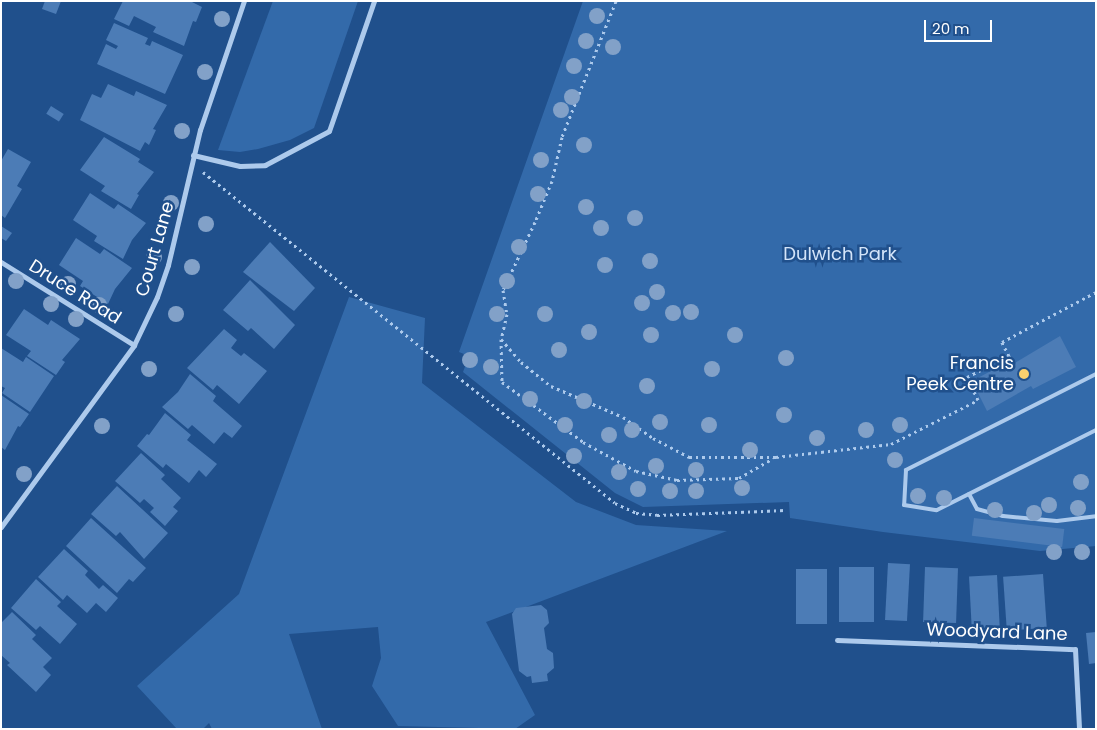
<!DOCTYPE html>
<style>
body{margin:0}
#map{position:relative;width:1097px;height:730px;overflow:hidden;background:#20508c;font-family:Poppins,sans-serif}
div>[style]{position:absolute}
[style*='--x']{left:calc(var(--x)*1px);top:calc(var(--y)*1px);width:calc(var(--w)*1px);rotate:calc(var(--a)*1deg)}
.green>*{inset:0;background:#336aaa}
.building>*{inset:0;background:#4c7cb6;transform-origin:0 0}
.path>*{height:3px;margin-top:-1.5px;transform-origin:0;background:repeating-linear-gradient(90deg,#adcaec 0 2.5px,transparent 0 6.5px)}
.service>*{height:4px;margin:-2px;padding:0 2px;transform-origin:2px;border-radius:2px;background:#adcaec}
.minor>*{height:5px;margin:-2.5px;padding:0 2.5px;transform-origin:2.5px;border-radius:2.5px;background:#adcaec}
.trees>*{width:16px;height:16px;margin:-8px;border-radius:50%;background:#82a1c8}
.dots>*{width:14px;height:14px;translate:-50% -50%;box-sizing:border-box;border:2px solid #20508c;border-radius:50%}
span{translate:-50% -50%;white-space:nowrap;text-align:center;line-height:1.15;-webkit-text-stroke:5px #20508c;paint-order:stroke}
.street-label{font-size:18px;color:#fff}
.park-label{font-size:18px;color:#d3e4f9}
.poi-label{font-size:18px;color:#fff}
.right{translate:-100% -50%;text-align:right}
.frame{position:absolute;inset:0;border:2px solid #fff;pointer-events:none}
.scale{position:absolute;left:924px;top:20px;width:68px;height:22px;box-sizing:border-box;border:2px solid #fff;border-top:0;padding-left:6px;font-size:15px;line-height:18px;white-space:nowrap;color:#fff;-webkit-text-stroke:4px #20508c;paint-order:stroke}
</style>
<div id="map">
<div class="green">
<i style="clip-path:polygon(273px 1px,358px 1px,314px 128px,290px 140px,258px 149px,240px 152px,218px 150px)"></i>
<i style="clip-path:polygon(583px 1px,1096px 1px,1096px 546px,1040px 551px,883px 532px,790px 518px,789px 502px,643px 507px,615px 493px,463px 372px,469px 356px,459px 352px)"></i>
<i style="clip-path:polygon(349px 297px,425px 318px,422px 383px,576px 502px,636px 525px,727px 531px,486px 622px,535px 715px,515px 729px,398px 726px,372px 686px,381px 658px,378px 627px,289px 634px,322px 729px,212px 729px,209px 723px,203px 729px,177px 729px,137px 686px,239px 594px)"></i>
</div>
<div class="building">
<i style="clip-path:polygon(45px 1px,61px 1px,56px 14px,42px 9px)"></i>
<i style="clip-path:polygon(123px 1px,190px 1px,202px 7px,196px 22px,193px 21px,184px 46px,153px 32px,156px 27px,134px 16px,129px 26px,114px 19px)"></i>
<i style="clip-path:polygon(114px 23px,148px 38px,145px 44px,150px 46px,152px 41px,183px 55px,165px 94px,97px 64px,106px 44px,116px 49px,118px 46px,106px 40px)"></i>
<i style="clip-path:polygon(108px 84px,134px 96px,136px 91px,167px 105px,153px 129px,156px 130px,149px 145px,145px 142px,140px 151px,80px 120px,92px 94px,101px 98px)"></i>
<i style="left:51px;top:106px;width:15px;height:9px;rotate:32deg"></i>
<i style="clip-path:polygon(104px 137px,140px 159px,138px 162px,154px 172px,137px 194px,139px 195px,131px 209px,101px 191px,105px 186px,80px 170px)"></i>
<i style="clip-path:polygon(8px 149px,31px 162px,17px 186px,22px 189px,5px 218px,1px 215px,1px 161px)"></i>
<i style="clip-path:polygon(90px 193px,114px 209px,118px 204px,146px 223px,132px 240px,123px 259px,94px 241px,97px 236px,73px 220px)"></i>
<i style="clip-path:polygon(1px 226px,12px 233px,6px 241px,1px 238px)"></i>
<i style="clip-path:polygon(76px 238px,100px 254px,104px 249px,132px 268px,115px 289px,108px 304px,80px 286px,83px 281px,59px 265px)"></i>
<i style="clip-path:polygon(270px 242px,315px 288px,294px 311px,243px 272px)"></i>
<i style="clip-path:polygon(250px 280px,295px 325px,274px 349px,251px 328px,248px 331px,223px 310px)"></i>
<i style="clip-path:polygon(24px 309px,48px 325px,51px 320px,80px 339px,62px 360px,65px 362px,56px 375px,27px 356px,31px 351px,6px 335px)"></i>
<i style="clip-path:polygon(224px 329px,237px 340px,231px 348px,241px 356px,244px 353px,267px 371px,239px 404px,217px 385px,213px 390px,187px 368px)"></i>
<i style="clip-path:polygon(1060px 336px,1076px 367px,1033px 389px,1031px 386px,987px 411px,972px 381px,1006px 363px,1008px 367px)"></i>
<i style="clip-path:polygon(1px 348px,23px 362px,26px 357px,54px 376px,30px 412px,2px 393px,5px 388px,1px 386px)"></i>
<i style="clip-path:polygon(190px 374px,216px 396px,213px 401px,242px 426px,232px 438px,224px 432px,214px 444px,192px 425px,188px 429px,162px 407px,178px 392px)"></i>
<i style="clip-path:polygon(1px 395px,29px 414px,20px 427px,18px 426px,5px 450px,1px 447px)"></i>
<i style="clip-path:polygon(165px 413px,191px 435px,187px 440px,217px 464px,206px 477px,199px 470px,189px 483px,166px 464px,163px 468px,137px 446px,147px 434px,149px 435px)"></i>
<i style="clip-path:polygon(141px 453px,165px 475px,161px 479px,181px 498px,173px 507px,178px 511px,165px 526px,150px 512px,154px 508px,144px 499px,140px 503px,115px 481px)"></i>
<i style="clip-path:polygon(117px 486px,168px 533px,144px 559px,120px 532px,116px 536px,91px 514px)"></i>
<i style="clip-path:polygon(91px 518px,146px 568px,133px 582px,129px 579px,117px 593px,66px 546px)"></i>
<i style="left:974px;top:518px;width:91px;height:18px;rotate:7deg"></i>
<i style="clip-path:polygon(64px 549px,88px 571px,85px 575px,99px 589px,103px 585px,118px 598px,106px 612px,96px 603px,87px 613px,67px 595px,63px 600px,38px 577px)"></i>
<i style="left:888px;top:563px;width:22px;height:57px;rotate:3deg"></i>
<i style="left:839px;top:567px;width:35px;height:55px"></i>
<i style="left:925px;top:567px;width:33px;height:55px;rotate:2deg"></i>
<i style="left:796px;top:569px;width:31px;height:55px"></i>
<i style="left:1043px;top:574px;width:54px;height:40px;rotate:86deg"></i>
<i style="left:997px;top:575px;width:52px;height:28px;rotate:87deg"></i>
<i style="clip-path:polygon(36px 579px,61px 602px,57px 606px,77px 624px,60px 644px,40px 626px,36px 630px,11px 608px)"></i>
<i style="clip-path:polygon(541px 605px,547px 610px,549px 623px,544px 628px,547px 649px,553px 653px,554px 668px,547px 674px,548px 681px,532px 683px,531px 676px,527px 677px,519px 671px,512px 614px,516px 608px)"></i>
<i style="clip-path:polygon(12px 612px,36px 635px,32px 639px,52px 658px,43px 667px,51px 675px,36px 692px,7px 665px,10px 663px,1px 655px,2px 622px)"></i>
<i style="clip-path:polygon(1096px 632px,1096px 663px,1089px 664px,1086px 633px)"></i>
</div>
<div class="path">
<i style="--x:616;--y:1;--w:146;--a:111.7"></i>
<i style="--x:562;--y:137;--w:45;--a:102.8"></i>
<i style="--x:552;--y:181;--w:44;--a:112.5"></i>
<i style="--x:535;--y:222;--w:75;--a:115.2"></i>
<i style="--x:503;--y:290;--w:24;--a:81"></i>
<i style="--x:507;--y:314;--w:26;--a:103"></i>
<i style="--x:501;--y:339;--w:43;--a:88.7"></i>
<i style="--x:502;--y:382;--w:101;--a:36.5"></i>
<i style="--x:583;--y:442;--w:60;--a:28.7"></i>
<i style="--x:636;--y:471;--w:42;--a:12.4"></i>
<i style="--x:677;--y:480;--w:62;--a:-1.8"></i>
<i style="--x:739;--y:478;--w:39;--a:-30"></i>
<i style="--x:203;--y:172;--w:528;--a:38.78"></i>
<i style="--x:615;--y:503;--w:23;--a:25"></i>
<i style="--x:636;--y:513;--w:21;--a:5"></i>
<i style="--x:657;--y:515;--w:128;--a:-2.2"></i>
<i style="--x:501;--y:339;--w:30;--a:49"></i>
<i style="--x:521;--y:362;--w:38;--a:39"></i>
<i style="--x:551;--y:386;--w:78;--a:23.3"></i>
<i style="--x:623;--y:417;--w:37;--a:35"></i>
<i style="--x:653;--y:438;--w:41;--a:27.8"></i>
<i style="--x:689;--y:457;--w:87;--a:0"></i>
<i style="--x:776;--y:457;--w:116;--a:-6.4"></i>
<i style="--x:891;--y:444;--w:97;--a:-26.8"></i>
<i style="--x:978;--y:400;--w:25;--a:-116"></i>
<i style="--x:967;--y:377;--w:47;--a:-26.6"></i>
<i style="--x:1009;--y:356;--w:16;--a:-117"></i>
<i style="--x:1002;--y:342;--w:106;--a:-28"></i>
<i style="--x:1009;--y:356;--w:9;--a:63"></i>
</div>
<div class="service">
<i style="--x:1096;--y:374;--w:213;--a:153.2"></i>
<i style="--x:906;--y:470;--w:35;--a:93"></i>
<i style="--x:904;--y:505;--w:33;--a:9"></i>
<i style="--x:937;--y:510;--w:178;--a:-26.7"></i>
<i style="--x:969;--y:494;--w:17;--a:62"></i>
<i style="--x:977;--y:509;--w:27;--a:15"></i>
<i style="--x:1003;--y:516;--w:54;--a:5.3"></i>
<i style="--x:1057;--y:521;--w:39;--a:-7"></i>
</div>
<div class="minor">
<i style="--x:193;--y:155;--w:48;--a:13.2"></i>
<i style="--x:240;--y:166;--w:25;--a:-2"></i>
<i style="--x:265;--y:165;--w:72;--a:-28"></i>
<i style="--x:329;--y:131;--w:138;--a:-70.9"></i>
<i style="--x:1;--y:262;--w:157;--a:32"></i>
<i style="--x:1;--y:527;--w:225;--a:-53.8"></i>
<i style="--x:134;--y:345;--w:53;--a:-64.4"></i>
<i style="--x:157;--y:297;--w:34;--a:-71"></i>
<i style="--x:168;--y:265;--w:139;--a:-76.7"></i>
<i style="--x:200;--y:130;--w:136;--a:-71.2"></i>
<i style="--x:837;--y:640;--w:238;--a:2.2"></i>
<i style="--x:1075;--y:649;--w:80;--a:87.1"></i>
</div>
<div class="trees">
<i style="left:597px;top:16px"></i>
<i style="left:222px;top:19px"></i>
<i style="left:586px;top:41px"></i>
<i style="left:613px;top:47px"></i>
<i style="left:574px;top:66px"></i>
<i style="left:205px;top:72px"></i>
<i style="left:572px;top:97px"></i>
<i style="left:561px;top:110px"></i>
<i style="left:182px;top:131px"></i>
<i style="left:584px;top:145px"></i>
<i style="left:541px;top:160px"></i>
<i style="left:538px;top:194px"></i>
<i style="left:171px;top:203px"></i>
<i style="left:586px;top:207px"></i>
<i style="left:635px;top:218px"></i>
<i style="left:206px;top:224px"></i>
<i style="left:601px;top:228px"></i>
<i style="left:519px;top:247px"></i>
<i style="left:154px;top:257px"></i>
<i style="left:650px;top:261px"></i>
<i style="left:605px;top:265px"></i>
<i style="left:192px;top:267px"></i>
<i style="left:16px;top:281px"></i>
<i style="left:507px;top:281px"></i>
<i style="left:68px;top:284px"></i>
<i style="left:657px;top:292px"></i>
<i style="left:642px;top:303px"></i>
<i style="left:51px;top:304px"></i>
<i style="left:99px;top:305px"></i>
<i style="left:691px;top:312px"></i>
<i style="left:673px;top:313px"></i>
<i style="left:176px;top:314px"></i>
<i style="left:497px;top:314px"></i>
<i style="left:545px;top:314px"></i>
<i style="left:76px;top:319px"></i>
<i style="left:589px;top:332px"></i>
<i style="left:651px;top:335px"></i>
<i style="left:735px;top:335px"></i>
<i style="left:559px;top:350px"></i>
<i style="left:786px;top:358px"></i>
<i style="left:470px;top:360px"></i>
<i style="left:491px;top:367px"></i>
<i style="left:149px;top:369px"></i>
<i style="left:712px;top:369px"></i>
<i style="left:647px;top:386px"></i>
<i style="left:530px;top:399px"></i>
<i style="left:584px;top:401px"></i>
<i style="left:784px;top:415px"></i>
<i style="left:660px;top:422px"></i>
<i style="left:565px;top:425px"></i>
<i style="left:709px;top:425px"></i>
<i style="left:900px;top:425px"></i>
<i style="left:102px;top:426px"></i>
<i style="left:632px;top:430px"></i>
<i style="left:866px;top:430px"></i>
<i style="left:609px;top:435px"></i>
<i style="left:817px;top:438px"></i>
<i style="left:750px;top:450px"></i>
<i style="left:574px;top:456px"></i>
<i style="left:895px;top:460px"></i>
<i style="left:656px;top:466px"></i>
<i style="left:696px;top:470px"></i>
<i style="left:619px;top:472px"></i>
<i style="left:24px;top:474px"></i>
<i style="left:1081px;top:482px"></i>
<i style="left:742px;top:488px"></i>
<i style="left:638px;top:489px"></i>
<i style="left:670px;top:491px"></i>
<i style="left:696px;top:491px"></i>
<i style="left:918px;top:496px"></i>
<i style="left:944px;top:498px"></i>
<i style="left:1049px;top:505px"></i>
<i style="left:1078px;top:508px"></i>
<i style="left:995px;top:510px"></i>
<i style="left:1034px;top:513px"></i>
<i style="left:1054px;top:552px"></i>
<i style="left:1082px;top:552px"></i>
</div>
<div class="dots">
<i style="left:1024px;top:374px;background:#f9d06e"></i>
</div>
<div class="street-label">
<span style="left:155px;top:249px;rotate:-74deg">Court Lane</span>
<span style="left:75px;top:292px;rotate:32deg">Druce Road</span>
<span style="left:997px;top:632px;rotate:2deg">Woodyard Lane</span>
</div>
<div class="park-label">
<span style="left:840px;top:254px">Dulwich Park</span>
</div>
<div class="poi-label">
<span class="right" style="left:1014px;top:374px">Francis<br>Peek Centre</span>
</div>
<div class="frame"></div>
<div class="scale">20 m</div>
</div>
